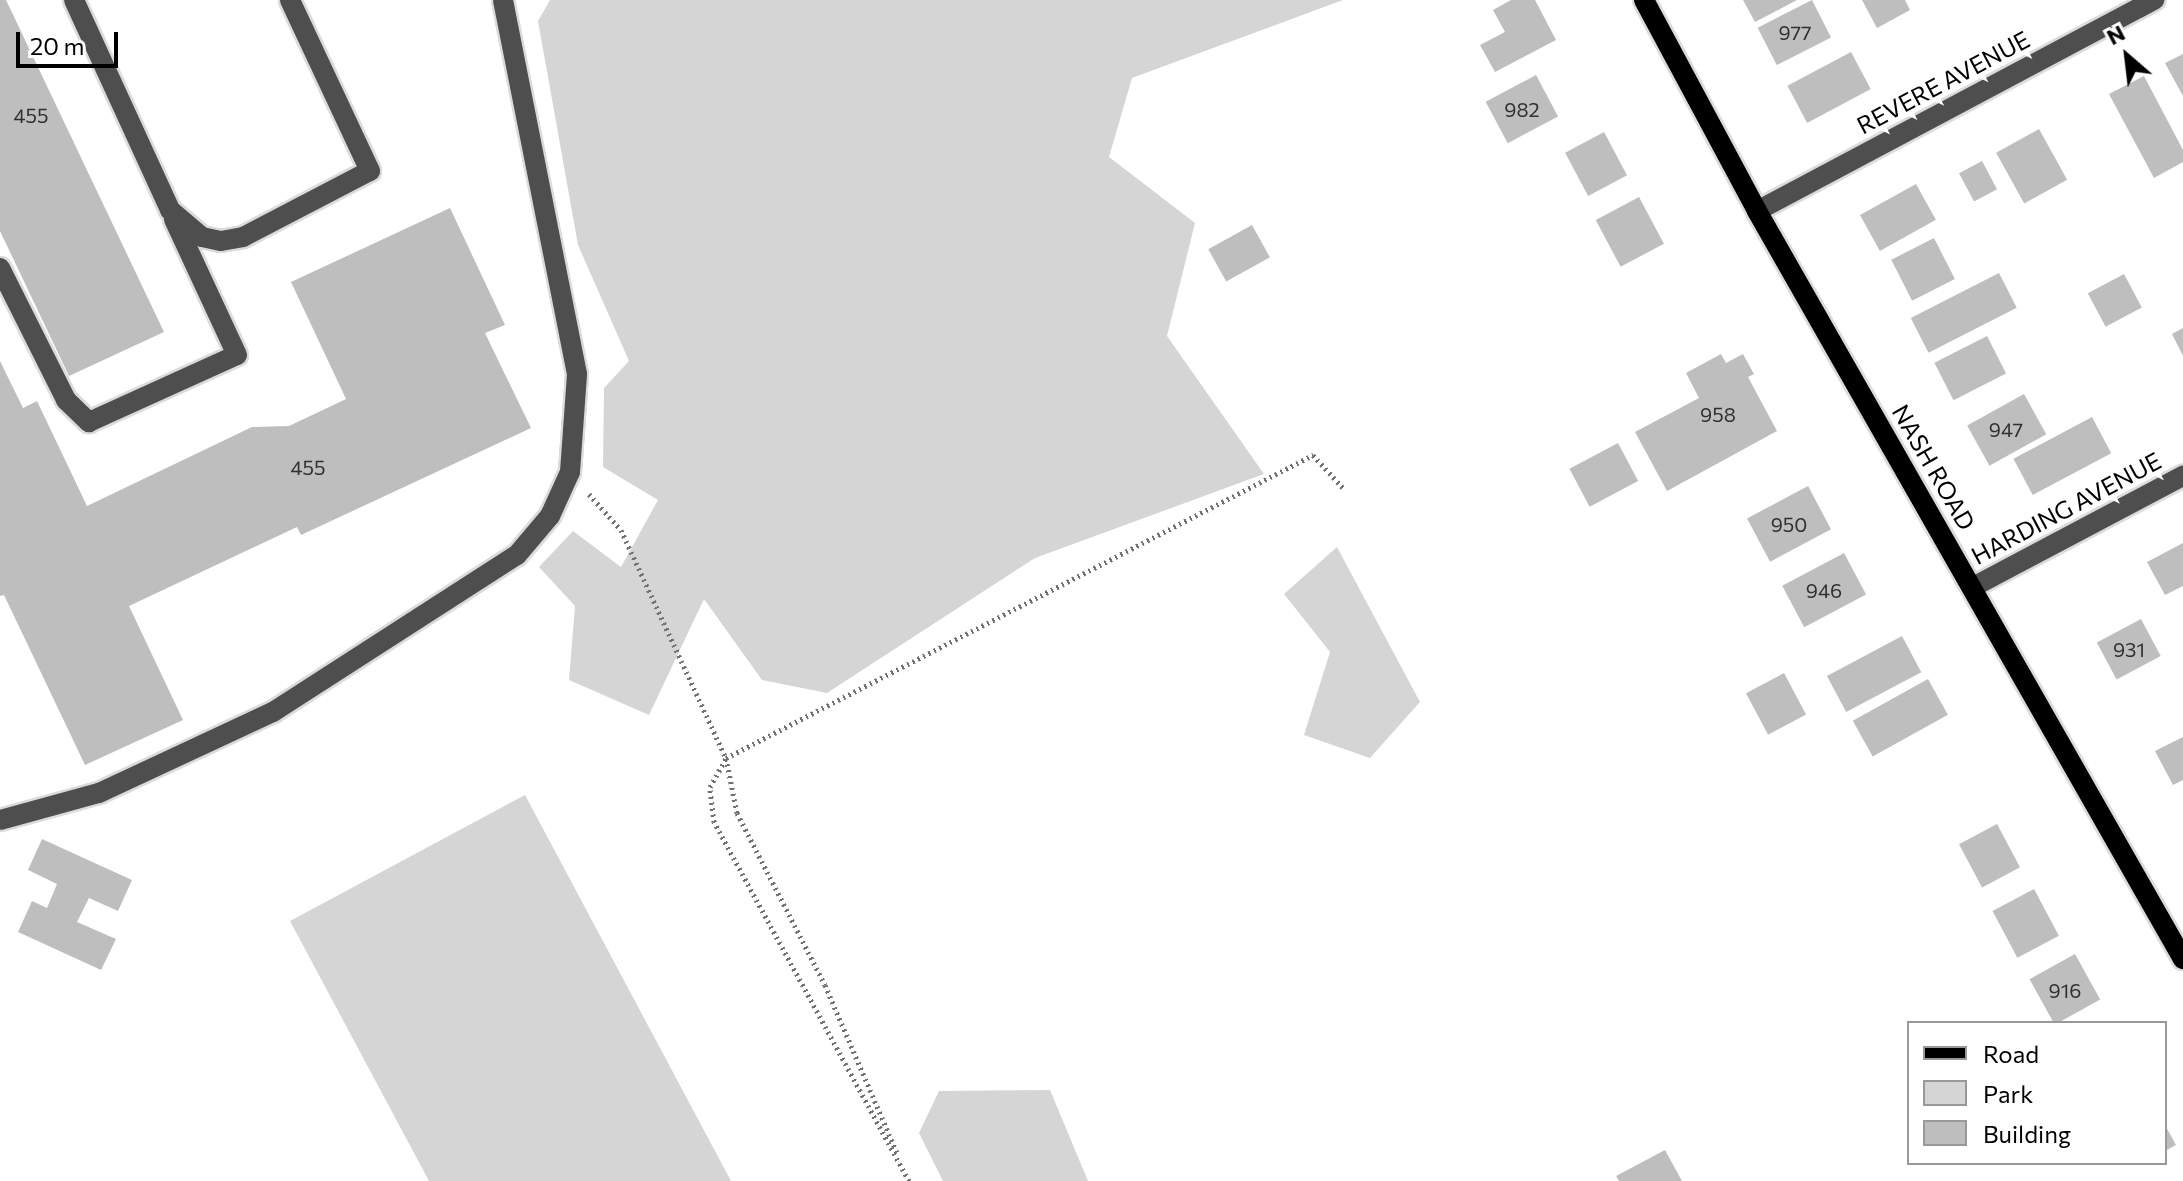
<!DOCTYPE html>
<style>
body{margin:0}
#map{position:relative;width:2183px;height:1181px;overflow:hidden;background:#fff;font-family:Commissioner,sans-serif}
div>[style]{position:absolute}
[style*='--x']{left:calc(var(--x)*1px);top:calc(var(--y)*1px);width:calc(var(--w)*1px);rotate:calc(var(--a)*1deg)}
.green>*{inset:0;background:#d5d5d5}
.building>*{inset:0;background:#bebebe;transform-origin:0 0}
.path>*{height:5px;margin-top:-2.5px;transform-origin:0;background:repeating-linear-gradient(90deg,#707070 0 2px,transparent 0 6px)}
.roads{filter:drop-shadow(2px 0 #dbdbdb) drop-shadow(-2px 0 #dbdbdb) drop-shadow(0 2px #dbdbdb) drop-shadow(0 -2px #dbdbdb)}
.minor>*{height:20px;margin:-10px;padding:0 10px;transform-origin:10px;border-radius:10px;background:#4e4e4e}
.major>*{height:20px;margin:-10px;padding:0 10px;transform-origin:10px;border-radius:10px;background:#000}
span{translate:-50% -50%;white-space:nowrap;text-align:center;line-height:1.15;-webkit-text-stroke:8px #fff;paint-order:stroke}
.number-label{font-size:20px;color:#303030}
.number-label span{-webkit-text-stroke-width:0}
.street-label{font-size:24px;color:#000}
.legend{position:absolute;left:1907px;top:1021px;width:260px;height:144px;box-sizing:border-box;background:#fff;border:2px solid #999;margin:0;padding:10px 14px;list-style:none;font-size:24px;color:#000}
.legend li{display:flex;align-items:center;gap:16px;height:40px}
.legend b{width:40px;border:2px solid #999}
.north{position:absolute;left:2087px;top:16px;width:80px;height:80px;-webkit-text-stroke:6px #fff;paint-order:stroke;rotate:332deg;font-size:22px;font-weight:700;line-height:32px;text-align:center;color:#000}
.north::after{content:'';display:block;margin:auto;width:28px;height:36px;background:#000;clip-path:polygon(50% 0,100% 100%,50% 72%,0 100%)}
.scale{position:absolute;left:16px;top:32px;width:102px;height:36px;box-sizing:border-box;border:4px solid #000;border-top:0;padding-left:10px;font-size:24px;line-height:28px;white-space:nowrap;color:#000;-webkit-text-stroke:6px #fff;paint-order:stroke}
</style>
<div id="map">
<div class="green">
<i style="clip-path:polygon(550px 0,1343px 0,1132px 78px,1109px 157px,1195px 223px,1167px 336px,1264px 474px,1035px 558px,827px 693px,762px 680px,704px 599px,649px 715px,569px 680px,575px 606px,539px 567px,573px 531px,621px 567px,658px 500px,603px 467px,604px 388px,629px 361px,578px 245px,538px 21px)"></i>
<i style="clip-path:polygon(1337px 547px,1420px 702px,1370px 758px,1304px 735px,1330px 652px,1284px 594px)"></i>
<i style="clip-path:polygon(525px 795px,731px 1181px,429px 1181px,290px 921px)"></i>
<i style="clip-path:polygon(1050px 1090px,1088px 1181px,943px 1181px,919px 1133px,939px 1091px)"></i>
</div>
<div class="building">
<i style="clip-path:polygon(0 0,6px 0,164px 332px,69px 376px,0 231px)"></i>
<i style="clip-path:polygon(1511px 0,1535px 0,1556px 40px,1495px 72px,1480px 45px,1505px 32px,1493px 10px)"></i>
<i style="clip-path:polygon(1743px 0,1797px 0,1755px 22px)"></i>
<i style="left:1812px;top:0;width:42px;height:61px;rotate:63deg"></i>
<i style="clip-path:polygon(1862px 0,1905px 0,1910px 10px,1877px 28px)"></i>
<i style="left:1851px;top:52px;width:42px;height:72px;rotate:62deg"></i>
<i style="clip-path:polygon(2183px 54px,2183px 96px,2165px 63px)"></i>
<i style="left:1536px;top:75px;width:47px;height:57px;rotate:62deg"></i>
<i style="clip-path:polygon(2144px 76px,2183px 150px,2183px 162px,2154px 178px,2109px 94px)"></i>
<i style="left:2039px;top:129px;width:58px;height:49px;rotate:61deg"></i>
<i style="left:1604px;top:132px;width:49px;height:44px;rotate:62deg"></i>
<i style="left:1982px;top:161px;width:32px;height:26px;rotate:62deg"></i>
<i style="left:1916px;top:184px;width:41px;height:64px;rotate:61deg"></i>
<i style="left:1639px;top:197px;width:53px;height:49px;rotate:62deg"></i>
<i style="clip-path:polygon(450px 208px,505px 325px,485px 333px,531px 428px,301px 535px,297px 527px,129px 606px,183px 720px,85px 765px,4px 595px,0 596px,0 361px,23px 408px,37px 401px,87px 506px,252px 427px,289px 426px,346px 399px,291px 282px)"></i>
<i style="left:1252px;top:225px;width:37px;height:50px;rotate:61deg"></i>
<i style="left:1934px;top:238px;width:46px;height:48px;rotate:63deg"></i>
<i style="left:1999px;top:273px;width:39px;height:99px;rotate:63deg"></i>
<i style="left:2124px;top:274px;width:38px;height:41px;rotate:62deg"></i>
<i style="clip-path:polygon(2183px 328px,2183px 356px,2172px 334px)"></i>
<i style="left:1987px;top:336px;width:42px;height:59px;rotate:63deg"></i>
<i style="clip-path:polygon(1721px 354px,1726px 363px,1743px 354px,1754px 374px,1748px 377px,1777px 431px,1667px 491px,1635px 432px,1699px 398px,1686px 373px)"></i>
<i style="left:2024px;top:394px;width:46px;height:65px;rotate:61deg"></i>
<i style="left:2092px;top:417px;width:41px;height:89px;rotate:62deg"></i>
<i style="left:1618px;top:443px;width:43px;height:55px;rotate:62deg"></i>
<i style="left:1808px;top:486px;width:49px;height:69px;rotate:62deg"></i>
<i style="clip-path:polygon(2183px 543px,2183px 586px,2165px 595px,2147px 562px)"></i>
<i style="left:1844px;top:553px;width:47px;height:70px;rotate:62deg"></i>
<i style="left:2141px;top:619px;width:42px;height:50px;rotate:62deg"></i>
<i style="left:1902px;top:636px;width:41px;height:85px;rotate:62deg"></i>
<i style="left:1784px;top:673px;width:47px;height:43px;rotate:62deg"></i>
<i style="left:1928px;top:679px;width:41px;height:86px;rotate:61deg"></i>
<i style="clip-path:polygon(2183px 737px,2183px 780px,2173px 785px,2155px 751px)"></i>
<i style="left:1997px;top:824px;width:49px;height:43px;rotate:62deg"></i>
<i style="clip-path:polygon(42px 839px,132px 880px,118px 911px,89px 898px,77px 922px,116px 939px,101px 970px,18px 932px,32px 901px,47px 908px,57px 884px,28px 870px)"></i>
<i style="left:2034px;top:889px;width:53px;height:47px;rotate:62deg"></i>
<i style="left:2075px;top:954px;width:52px;height:52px;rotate:61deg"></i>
<i style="clip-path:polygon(2165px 1125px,2176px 1145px,2165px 1151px)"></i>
<i style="clip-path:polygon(1665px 1150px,1682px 1181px,1619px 1181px,1616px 1176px)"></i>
</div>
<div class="path">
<i style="--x:589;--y:494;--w:48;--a:48.4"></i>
<i style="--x:621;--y:530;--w:251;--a:65.3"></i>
<i style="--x:726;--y:758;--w:56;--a:78.7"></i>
<i style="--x:737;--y:813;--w:193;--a:62.9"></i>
<i style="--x:825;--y:985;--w:185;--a:66.8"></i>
<i style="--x:909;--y:1181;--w:409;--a:-118.5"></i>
<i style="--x:714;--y:822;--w:35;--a:-97"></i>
<i style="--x:710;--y:787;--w:33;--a:-61"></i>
<i style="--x:726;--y:758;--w:661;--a:-27.3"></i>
<i style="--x:1313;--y:455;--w:47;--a:47.6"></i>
</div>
<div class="roads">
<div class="minor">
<i style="--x:74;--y:0;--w:231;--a:65.4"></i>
<i style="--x:170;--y:210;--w:42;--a:40.2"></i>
<i style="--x:202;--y:237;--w:19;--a:12"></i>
<i style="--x:221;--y:241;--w:22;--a:-10"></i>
<i style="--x:243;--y:237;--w:143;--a:-27.5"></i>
<i style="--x:370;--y:171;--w:189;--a:-115.1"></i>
<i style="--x:1757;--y:211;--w:450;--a:-28"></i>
<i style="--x:0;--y:268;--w:148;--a:63.4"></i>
<i style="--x:66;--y:400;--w:32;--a:44"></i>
<i style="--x:89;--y:422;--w:162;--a:-24.4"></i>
<i style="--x:237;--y:355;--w:150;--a:-114.9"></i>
<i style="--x:1973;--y:587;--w:238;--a:-27.9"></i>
<i style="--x:0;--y:820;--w:103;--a:-15.3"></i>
<i style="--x:99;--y:793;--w:192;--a:-25"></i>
<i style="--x:273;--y:712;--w:290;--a:-32.8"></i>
<i style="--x:517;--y:555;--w:51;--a:-49.8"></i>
<i style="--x:550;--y:516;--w:48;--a:-65.6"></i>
<i style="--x:570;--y:472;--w:98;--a:-85.9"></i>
<i style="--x:577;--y:374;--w:381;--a:-101.2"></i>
</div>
<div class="major">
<i style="--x:1644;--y:0;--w:239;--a:61.8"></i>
<i style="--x:1757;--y:211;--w:861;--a:60.34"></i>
</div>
</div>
<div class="number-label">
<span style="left:1795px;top:32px">977</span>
<span style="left:1522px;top:109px">982</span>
<span style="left:31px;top:115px">455</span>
<span style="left:1718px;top:414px">958</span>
<span style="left:2006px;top:429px">947</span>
<span style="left:308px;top:467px">455</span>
<span style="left:1789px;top:524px">950</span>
<span style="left:1824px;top:590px">946</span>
<span style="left:2129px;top:649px">931</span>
<span style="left:2065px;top:990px">916</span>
</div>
<div class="street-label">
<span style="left:1943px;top:82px;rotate:-28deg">REVERE AVENUE</span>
<span style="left:1934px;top:467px;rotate:60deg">NASH ROAD</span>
<span style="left:2066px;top:508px;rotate:-28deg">HARDING AVENUE</span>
</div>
<ul class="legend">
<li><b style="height:10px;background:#000"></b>Road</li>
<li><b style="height:22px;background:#d5d5d5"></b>Park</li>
<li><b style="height:22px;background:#bebebe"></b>Building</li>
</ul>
<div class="north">N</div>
<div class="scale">20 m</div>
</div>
